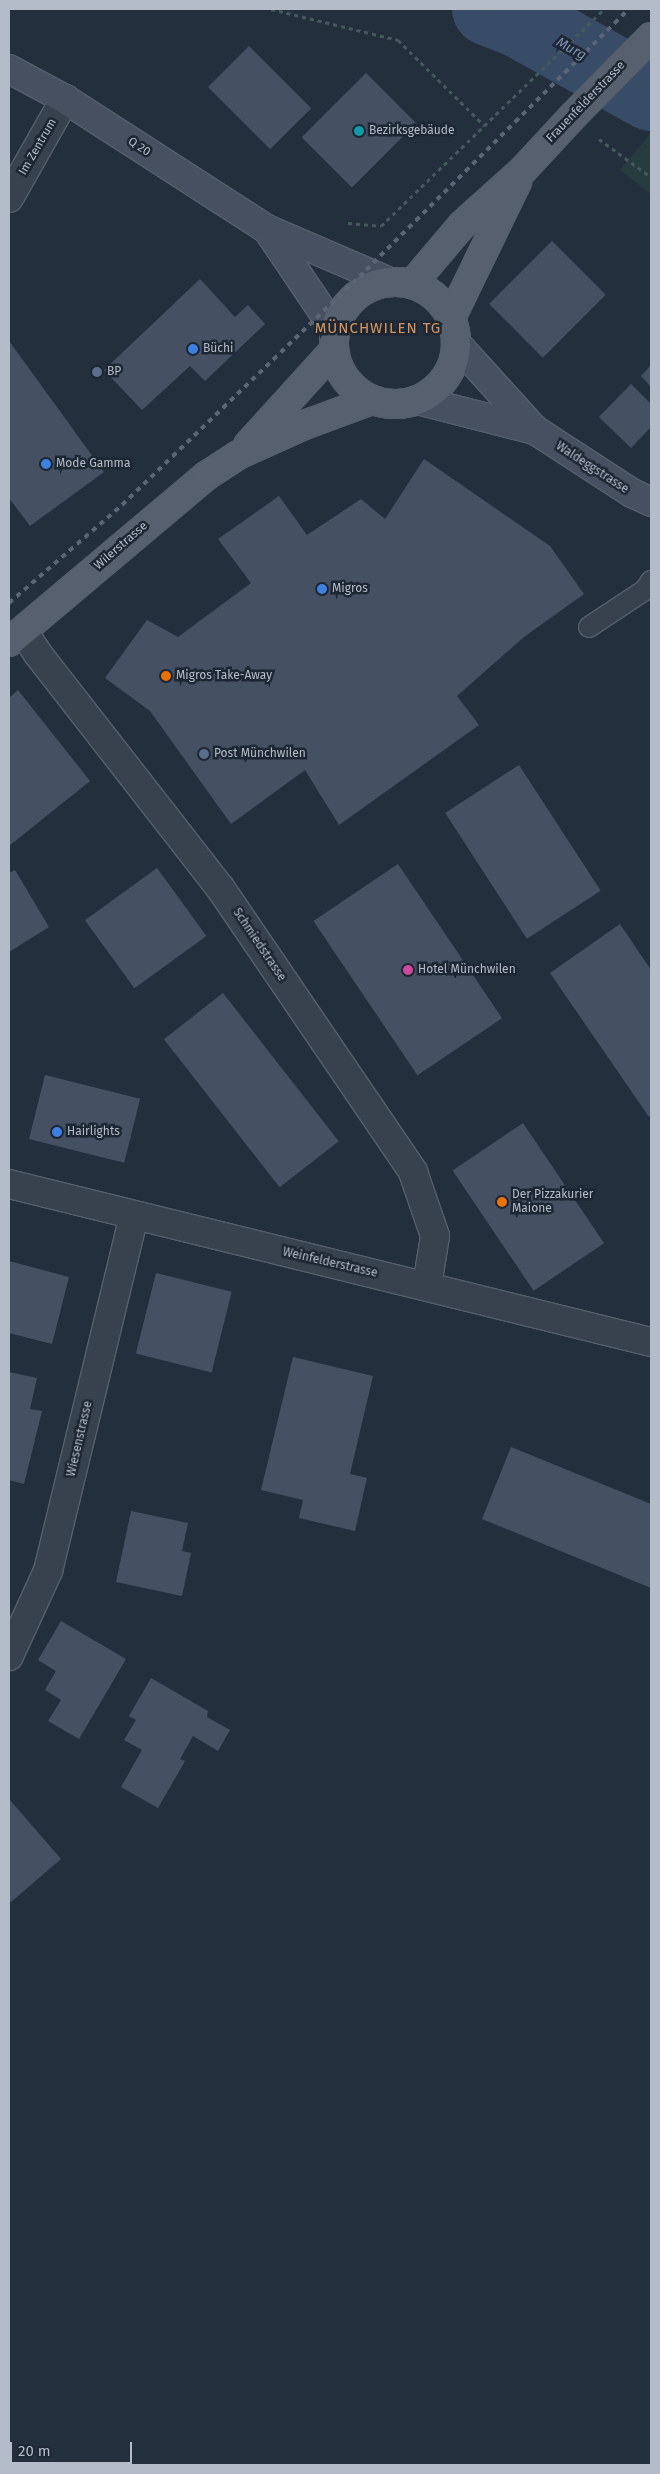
<!DOCTYPE html>
<meta charset="utf-8">
<style>
body{margin:0}
#map{position:relative;width:660px;height:2474px;overflow:hidden;background:#242f3e;font-family:"Fira Sans",sans-serif}
div>[style]{position:absolute}
[style*='--x']{left:calc(var(--x)*1px);top:calc(var(--y)*1px);width:calc(var(--w)*1px);rotate:calc(var(--a)*1deg)}
.green>*{inset:0;background:#263c3f}
.river>*{height:74px;margin:-37px;padding:0 37px;transform-origin:37px;border-radius:37px;background:#394c67}
.building>*{inset:0;background:#455162;transform-origin:0 0}
.path>*{height:3px;margin-top:-1.5px;transform-origin:0;background:repeating-linear-gradient(90deg,#44595c 0 4px,transparent 0 8px)}
.roads{filter:drop-shadow(1px 0 #565f6c) drop-shadow(-1px 0 #565f6c) drop-shadow(0 1px #565f6c) drop-shadow(0 -1px #565f6c)}
.service>*{height:20px;margin:-10px;padding:0 10px;transform-origin:10px;border-radius:10px;background:#38414e}
.minor>*{height:28px;margin:-14px;padding:0 14px;transform-origin:14px;border-radius:14px;background:#38414e}
.secondary>*{height:28px;margin:-14px;padding:0 14px;transform-origin:14px;border-radius:14px;background:#465061}
.primary>*{height:28px;margin:-14px;padding:0 14px;transform-origin:14px;border-radius:14px;background:#56606e}
.primary>.ring{margin:-14px;padding:0;box-sizing:content-box;background:none;border:28px solid #56606e;border-radius:50%}
.rail>*{height:4px;margin-top:-2px;transform-origin:0;background:repeating-linear-gradient(90deg,#5a6575 0 5px,transparent 0 10px)}
.dots>*{width:14px;height:14px;translate:-50% -50%;box-sizing:border-box;border:2px solid #1d2633;border-radius:50%}
span{translate:-50% -50%;white-space:nowrap;text-align:center;line-height:1.15;-webkit-text-stroke:5px #1d2633;paint-order:stroke}
.street-label{font-size:12px;color:#b4bcc9}
.poi-label{font-size:12px;color:#b4bcc9}
.left{translate:0 -50%;text-align:left}
.water-label{font-size:14px;color:#7c92b1;font-style:italic}
.quarter-label{font-size:15px;color:#d59563;letter-spacing:1px}
.frame{position:absolute;inset:0;border:10px solid #b4bcc9;pointer-events:none}
.scale{position:absolute;left:10px;top:2442px;width:122px;height:22px;box-sizing:border-box;border:2px solid #b4bcc9;border-top:0;padding-left:6px;font-size:15px;line-height:18px;white-space:nowrap;color:#b4bcc9;-webkit-text-stroke:4px #1d2633;paint-order:stroke}
</style>
<div id="map">
<div class="green">
<i style="clip-path:polygon(651px 133px,651px 194px,620px 170px)"></i>
</div>
<div class="river">
<i style="--x:489;--y:9;--w:33;--a:21"></i>
<i style="--x:520;--y:21;--w:150;--a:29.1"></i>
</div>
<div class="building">
<i style="left:249px;top:46px;width:88px;height:58px;rotate:45deg"></i>
<i style="left:366px;top:73px;width:71px;height:91px;rotate:45deg"></i>
<i style="left:552px;top:241px;width:76px;height:89px;rotate:45deg"></i>
<i style="clip-path:polygon(200px 279px,235px 317px,248px 305px,265px 324px,205px 381px,190px 366px,142px 410px,104px 370px)"></i>
<i style="clip-path:polygon(9px 341px,104px 472px,30px 526px,9px 498px)"></i>
<i style="clip-path:polygon(651px 365px,651px 387px,641px 376px)"></i>
<i style="clip-path:polygon(631px 384px,651px 404px,651px 427px,631px 448px,599px 417px)"></i>
<i style="clip-path:polygon(424px 459px,550px 546px,584px 594px,524px 637px,457px 696px,479px 725px,339px 825px,305px 770px,231px 824px,150px 711px,105px 678px,147px 620px,178px 637px,251px 583px,218px 539px,279px 496px,307px 535px,361px 499px,385px 519px)"></i>
<i style="clip-path:polygon(18px 690px,90px 781px,9px 846px,9px 698px)"></i>
<i style="left:519px;top:765px;width:150px;height:88px;rotate:57deg"></i>
<i style="left:398px;top:864px;width:186px;height:102px;rotate:56deg"></i>
<i style="left:157px;top:868px;width:84px;height:89px;rotate:54deg"></i>
<i style="clip-path:polygon(15px 870px,49px 927px,9px 952px,9px 873px)"></i>
<i style="clip-path:polygon(620px 924px,651px 970px,651px 1115px,649px 1117px,550px 973px)"></i>
<i style="left:223px;top:993px;width:188px;height:75px;rotate:52deg"></i>
<i style="left:45px;top:1075px;width:98px;height:66px;rotate:14deg"></i>
<i style="left:523px;top:1123px;width:145px;height:85px;rotate:56deg"></i>
<i style="clip-path:polygon(9px 1261px,69px 1277px,52px 1344px,9px 1333px)"></i>
<i style="left:156px;top:1273px;width:78px;height:83px;rotate:14deg"></i>
<i style="clip-path:polygon(293px 1357px,373px 1376px,350px 1474px,367px 1478px,355px 1531px,299px 1518px,303px 1500px,261px 1490px)"></i>
<i style="clip-path:polygon(9px 1372px,37px 1378px,30px 1409px,42px 1411px,24px 1484px,9px 1480px)"></i>
<i style="clip-path:polygon(511px 1447px,651px 1504px,651px 1588px,482px 1519px)"></i>
<i style="clip-path:polygon(131px 1511px,188px 1523px,182px 1551px,191px 1553px,182px 1596px,116px 1582px)"></i>
<i style="clip-path:polygon(61px 1621px,126px 1659px,79px 1739px,48px 1721px,61px 1700px,45px 1690px,56px 1671px,38px 1660px)"></i>
<i style="clip-path:polygon(151px 1678px,208px 1711px,207px 1717px,230px 1730px,218px 1751px,193px 1736px,180px 1759px,185px 1761px,158px 1808px,121px 1787px,142px 1750px,124px 1740px,136px 1720px,129px 1716px)"></i>
<i style="clip-path:polygon(9px 1799px,61px 1859px,11px 1902px,9px 1900px)"></i>
</div>
<div class="path">
<i style="--x:271;--y:9;--w:131;--a:13.7"></i>
<i style="--x:398;--y:40;--w:122;--a:44.7"></i>
<i style="--x:599;--y:139;--w:64;--a:36.2"></i>
<i style="--x:348;--y:223;--w:33;--a:5"></i>
<i style="--x:381;--y:226;--w:311;--a:-44.2"></i>
</div>
<div class="roads">
<div class="service">
<i style="--x:589;--y:627;--w:67;--a:-33.5"></i>
<i style="--x:645;--y:590;--w:11;--a:-56"></i>
</div>
<div class="minor">
<i style="--x:9;--y:198;--w:114;--a:-60.5"></i>
<i style="--x:23;--y:631;--w:27;--a:57"></i>
<i style="--x:38;--y:654;--w:298;--a:52.1"></i>
<i style="--x:221;--y:889;--w:342;--a:55.8"></i>
<i style="--x:413;--y:1172;--w:68;--a:71"></i>
<i style="--x:435;--y:1236;--w:51;--a:99.1"></i>
<i style="--x:9;--y:1184;--w:661;--a:13.83"></i>
<i style="--x:9;--y:1656;--w:94;--a:-65.4"></i>
<i style="--x:48;--y:1571;--w:365;--a:-76.4"></i>
</div>
<div class="secondary">
<i style="--x:9;--y:69;--w:64;--a:28.2"></i>
<i style="--x:65;--y:99;--w:240;--a:32.8"></i>
<i style="--x:267;--y:229;--w:134;--a:23.3"></i>
<i style="--x:267;--y:229;--w:122;--a:56"></i>
<i style="--x:456;--y:343;--w:118;--a:47.8"></i>
<i style="--x:535;--y:430;--w:116;--a:33"></i>
<i style="--x:632;--y:493;--w:21;--a:25"></i>
<i style="--x:417;--y:400;--w:122;--a:14.3"></i>
</div>
<div class="primary">
<i class="ring" style="left:334px;top:282px;width:94px;height:94px"></i>
<i style="--x:412;--y:284;--w:77;--a:-49.7"></i>
<i style="--x:462;--y:225;--w:82;--a:-42"></i>
<i style="--x:523;--y:170;--w:74;--a:-47.2"></i>
<i style="--x:573;--y:116;--w:111;--a:-45.4"></i>
<i style="--x:451;--y:318;--w:151;--a:-64.1"></i>
<i style="--x:248;--y:445;--w:128;--a:-47.8"></i>
<i style="--x:9;--y:642;--w:258;--a:-40.1"></i>
<i style="--x:206;--y:476;--w:38;--a:-33"></i>
<i style="--x:238;--y:455;--w:76;--a:-24.2"></i>
<i style="--x:307;--y:424;--w:69;--a:-20.3"></i>
</div>
</div>
<div class="rail">
<i style="--x:9;--y:603;--w:150;--a:-40.9"></i>
<i style="--x:122;--y:505;--w:339;--a:-43.9"></i>
<i style="--x:366;--y:270;--w:371;--a:-44.8"></i>
</div>
<div class="dots">
<i style="left:359px;top:131px;background:#0f9aa8"></i>
<i style="left:193px;top:349px;background:#3f7fe0"></i>
<i style="left:97px;top:372px;background:#5c6f8a"></i>
<i style="left:46px;top:464px;background:#3f7fe0"></i>
<i style="left:322px;top:589px;background:#3f7fe0"></i>
<i style="left:166px;top:676px;background:#e8710a"></i>
<i style="left:204px;top:754px;background:#5c6f8a"></i>
<i style="left:408px;top:970px;background:#d1479c"></i>
<i style="left:57px;top:1132px;background:#3f7fe0"></i>
<i style="left:502px;top:1202px;background:#e8710a"></i>
</div>
<div class="street-label">
<span style="left:586px;top:102px;rotate:-46deg">Frauenfelderstrasse</span>
<span style="left:38px;top:147px;rotate:-60deg">Im Zentrum</span>
<span style="left:139px;top:147px;rotate:33deg">Q 20</span>
<span style="left:592px;top:468px;rotate:33deg">Waldeggstrasse</span>
<span style="left:121px;top:546px;rotate:-41deg">Wilerstrasse</span>
<span style="left:259px;top:945px;rotate:56deg">Schmiedstrasse</span>
<span style="left:330px;top:1263px;rotate:13deg">Weinfelderstrasse</span>
<span style="left:80px;top:1439px;rotate:-77deg">Wiesenstrasse</span>
</div>
<div class="poi-label">
<span class="left" style="left:369px;top:131px">Bezirksgebäude</span>
<span class="left" style="left:203px;top:349px">Büchi</span>
<span class="left" style="left:107px;top:372px">BP</span>
<span class="left" style="left:56px;top:464px">Mode Gamma</span>
<span class="left" style="left:332px;top:589px">Migros</span>
<span class="left" style="left:176px;top:676px">Migros Take-Away</span>
<span class="left" style="left:214px;top:754px">Post Münchwilen</span>
<span class="left" style="left:418px;top:970px">Hotel Münchwilen</span>
<span class="left" style="left:67px;top:1132px">Hairlights</span>
<span class="left" style="left:512px;top:1202px">Der Pizzakurier<br>Maione</span>
</div>
<div class="water-label">
<span style="left:571px;top:49px;rotate:29deg">Murg</span>
</div>
<div class="quarter-label">
<span style="left:378px;top:329px">MÜNCHWILEN TG</span>
</div>
<div class="frame"></div>
<div class="scale">20 m</div>
</div>
